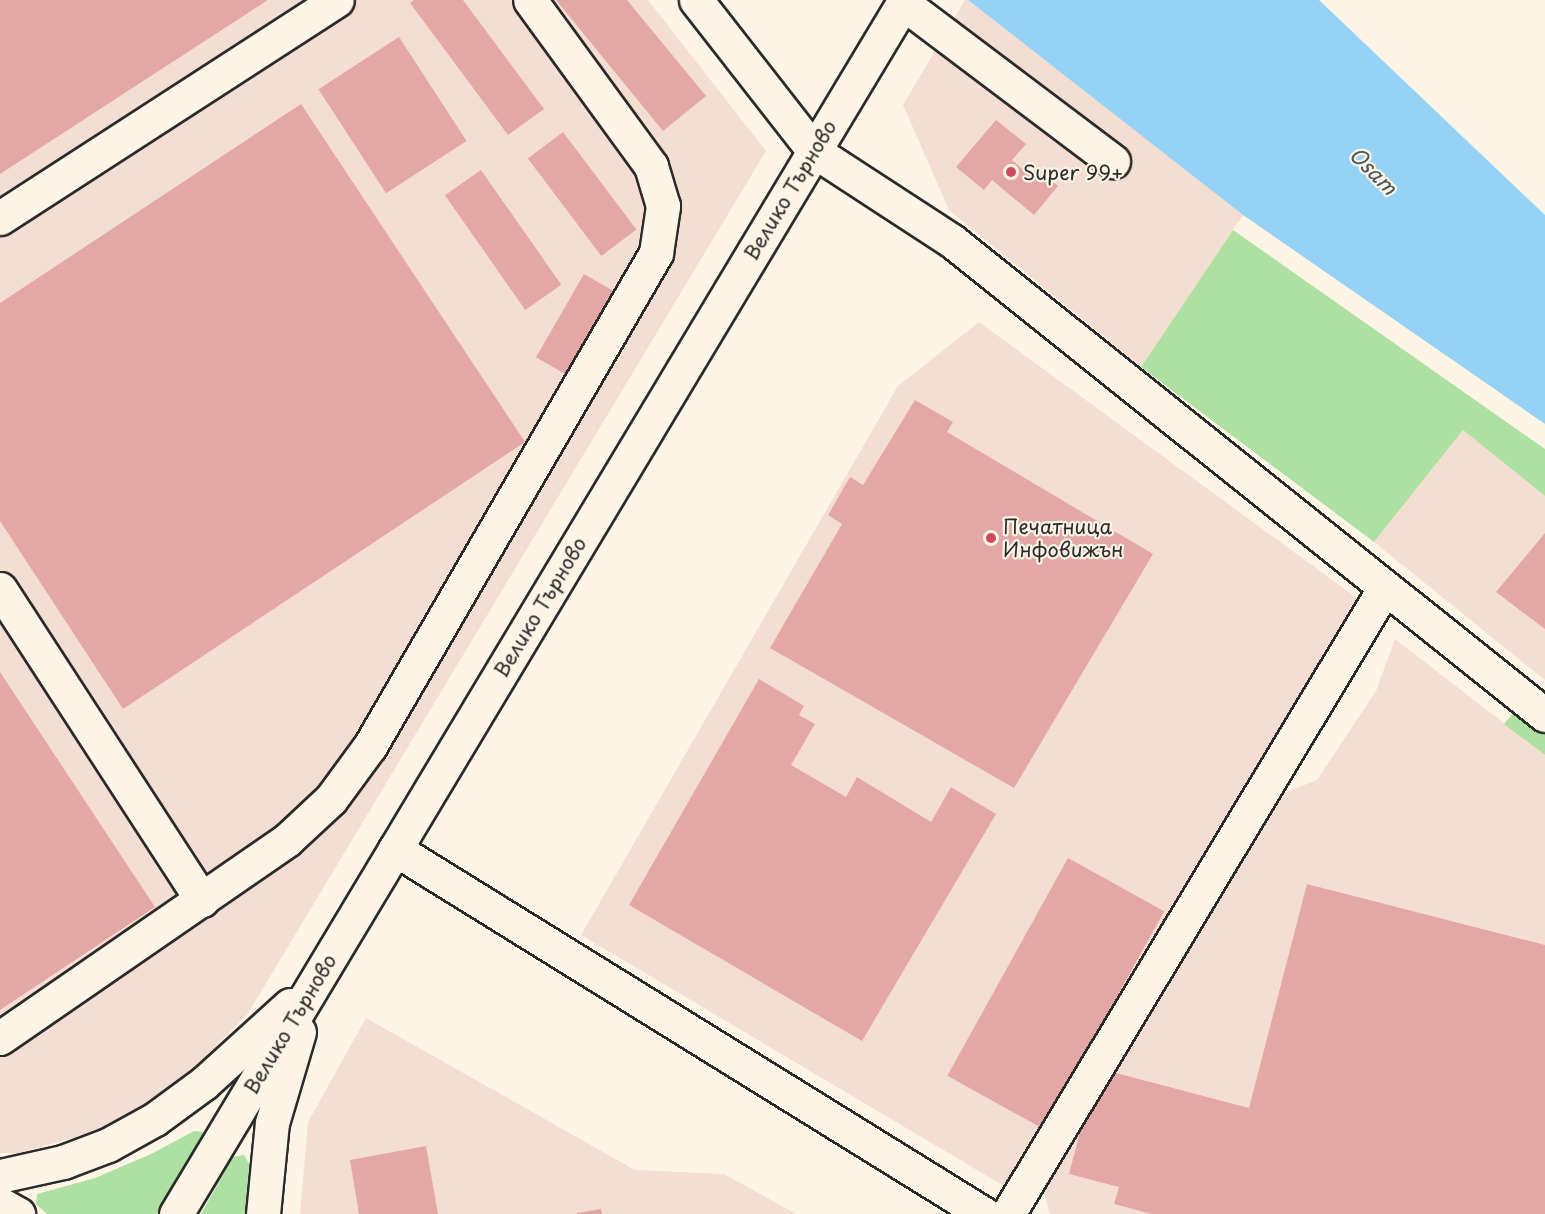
<!DOCTYPE html>
<meta charset="utf-8">
<style>
body{margin:0}
#map{position:relative;width:1545px;height:1214px;overflow:hidden;background:#fcf5e5;font-family:"Playpen Sans",sans-serif}
div>[style]{position:absolute}
[style*='--x']{left:calc(var(--x)*1px);top:calc(var(--y)*1px);width:calc(var(--w)*1px);rotate:calc(var(--a)*1deg)}
.built>*{inset:0;background:#f4ded2}
.green>*{inset:0;background:#aee0a1}
.water>*{inset:0;background:#95d2f6}
.building>*{inset:0;background:#e3a8a5;transform-origin:0 0}
.roads{filter:drop-shadow(2px 0 #2b2b2b) drop-shadow(-2px 0 #2b2b2b) drop-shadow(0 2px #2b2b2b) drop-shadow(0 -2px #2b2b2b)}
.minor>*{height:33px;margin:-16.5px;padding:0 16.5px;transform-origin:16.5px;border-radius:16.5px;background:#fcf5e5}
.dots>*{width:16px;height:16px;translate:-50% -50%;box-sizing:border-box;border:3px solid #fcf5e5;border-radius:50%}
span{translate:-50% -50%;white-space:nowrap;text-align:center;line-height:1.15;-webkit-text-stroke:4.5px #fcf5e5;paint-order:stroke}
.poi-label{font-size:20px;color:#2b2b2b}
.left{translate:0 -50%;text-align:left}
.street-label{font-size:20px;color:#2b2b2b}
.water-label{font-size:21px;color:#46555e;font-style:italic}
</style>
<div id="map">
<div class="built">
<i style="clip-path:polygon(0 0,648px 0,766px 151px,247px 1015px,180px 1082px,104px 1129px,19px 1153px,0 1153px)"></i>
<i style="clip-path:polygon(965px 0,968px 0,1243px 215px,1141px 367px,949px 210px,903px 105px)"></i>
<i style="clip-path:polygon(979px 322px,1357px 598px,1004px 1186px,581px 935px,898px 386px)"></i>
<i style="clip-path:polygon(1463px 430px,1545px 496px,1545px 680px,1374px 542px)"></i>
<i style="clip-path:polygon(1395px 639px,1545px 755px,1545px 1214px,1050px 1214px,1041px 1182px,1271px 798px,1317px 780px,1376px 691px)"></i>
<i style="clip-path:polygon(366px 1018px,635px 1170px,724px 1174px,796px 1214px,300px 1214px,308px 1122px)"></i>
</div>
<div class="green">
<i style="clip-path:polygon(1233px 230px,1545px 449px,1545px 496px,1463px 430px,1374px 542px,1141px 367px)"></i>
<i style="clip-path:polygon(1527px 697px,1545px 712px,1545px 755px,1504px 724px)"></i>
<i style="clip-path:polygon(194px 1131px,203px 1132px,205px 1144px,163px 1214px,47px 1214px,36px 1204px,37px 1194px,95px 1178px,151px 1154px)"></i>
<i style="clip-path:polygon(244px 1155px,251px 1167px,253px 1214px,201px 1214px,233px 1157px)"></i>
</div>
<div class="water">
<i style="clip-path:polygon(968px 0,1319px 0,1545px 215px,1545px 424px,1243px 215px)"></i>
</div>
<div class="building">
<i style="clip-path:polygon(0 0,268px 0,0 174px)"></i>
<i style="clip-path:polygon(414px 0,463px 0,544px 109px,508px 135px,410px 3px)"></i>
<i style="clip-path:polygon(556px 0,627px 0,706px 96px,663px 131px)"></i>
<i style="left:399px;top:37px;width:124px;height:96px;rotate:57deg"></i>
<i style="clip-path:polygon(301px 104px,525px 442px,123px 709px,0 521px,0 303px)"></i>
<i style="clip-path:polygon(996px 120px,1026px 144px,1012px 160px,1029px 175px,1035px 166px,1058px 186px,1034px 215px,992px 180px,984px 190px,956px 167px)"></i>
<i style="left:563px;top:132px;width:122px;height:44px;rotate:53deg"></i>
<i style="left:481px;top:170px;width:140px;height:44px;rotate:55deg"></i>
<i style="left:584px;top:274px;width:39px;height:96px;rotate:30deg"></i>
<i style="clip-path:polygon(915px 400px,953px 422px,947px 432px,1153px 554px,1014px 788px,770px 648px,842px 524px,828px 515px,850px 477px,863px 485px)"></i>
<i style="clip-path:polygon(1545px 533px,1545px 629px,1496px 592px)"></i>
<i style="clip-path:polygon(0 672px,155px 907px,0 1010px)"></i>
<i style="clip-path:polygon(759px 679px,804px 706px,799px 715px,815px 724px,791px 765px,846px 797px,857px 777px,931px 822px,951px 787px,996px 814px,862px 1041px,629px 905px)"></i>
<i style="left:1068px;top:858px;width:110px;height:249px;rotate:29deg"></i>
<i style="clip-path:polygon(1307px 884px,1545px 945px,1545px 1214px,1151px 1214px,1114px 1204px,1119px 1187px,1069px 1174px,1097px 1068px,1249px 1108px)"></i>
<i style="clip-path:polygon(426px 1146px,438px 1214px,359px 1214px,350px 1160px)"></i>
<i style="clip-path:polygon(601px 1209px,602px 1214px,577px 1214px,577px 1213px)"></i>
</div>
<div class="roads">
<div class="minor">
<i style="--x:696;--y:0;--w:192;--a:52"></i>
<i style="--x:814;--y:151;--w:165;--a:33.1"></i>
<i style="--x:952;--y:241;--w:759;--a:38.64"></i>
<i style="--x:903;--y:3;--w:263;--a:37"></i>
<i style="--x:0;--y:218;--w:401;--a:-32.9"></i>
<i style="--x:0;--y:589;--w:371;--a:57"></i>
<i style="--x:395;--y:849;--w:693;--a:31.79"></i>
<i style="--x:0;--y:1038;--w:349;--a:-34.6"></i>
<i style="--x:287;--y:840;--w:60;--a:-43"></i>
<i style="--x:331;--y:799;--w:66;--a:-53.7"></i>
<i style="--x:370;--y:746;--w:570;--a:-59.88"></i>
<i style="--x:656;--y:253;--w:48;--a:-81.5"></i>
<i style="--x:663;--y:206;--w:42;--a:-106.7"></i>
<i style="--x:651;--y:166;--w:205;--a:-126.1"></i>
<i style="--x:0;--y:1176;--w:65;--a:-12.5"></i>
<i style="--x:63;--y:1162;--w:48;--a:-20.7"></i>
<i style="--x:108;--y:1145;--w:54;--a:-29"></i>
<i style="--x:155;--y:1119;--w:61;--a:-36.3"></i>
<i style="--x:204;--y:1083;--w:116;--a:-42.2"></i>
<i style="--x:0;--y:1204;--w:21;--a:29"></i>
<i style="--x:176;--y:1214;--w:1416;--a:-59.02"></i>
<i style="--x:263;--y:1214;--w:91;--a:-84.4"></i>
<i style="--x:272;--y:1123;--w:95;--a:-73.5"></i>
<i style="--x:1008;--y:1214;--w:729;--a:-58.97"></i>
</div>
</div>
<div class="dots">
<i style="left:1011px;top:172px;background:#d1495b"></i>
<i style="left:991px;top:538px;background:#d1495b"></i>
</div>
<div class="poi-label">
<span class="left" style="left:1023px;top:172px">Super 99+</span>
<span class="left" style="left:1003px;top:538px">Печатница<br>Инфовижън</span>
</div>
<div class="street-label">
<span style="left:790px;top:190px;rotate:-59deg">Велико Търново</span>
<span style="left:540px;top:607px;rotate:-59deg">Велико Търново</span>
<span style="left:290px;top:1024px;rotate:-59deg">Велико Търново</span>
</div>
<div class="water-label">
<span style="left:1374px;top:170px;rotate:45deg">Osam</span>
</div>
</div>
